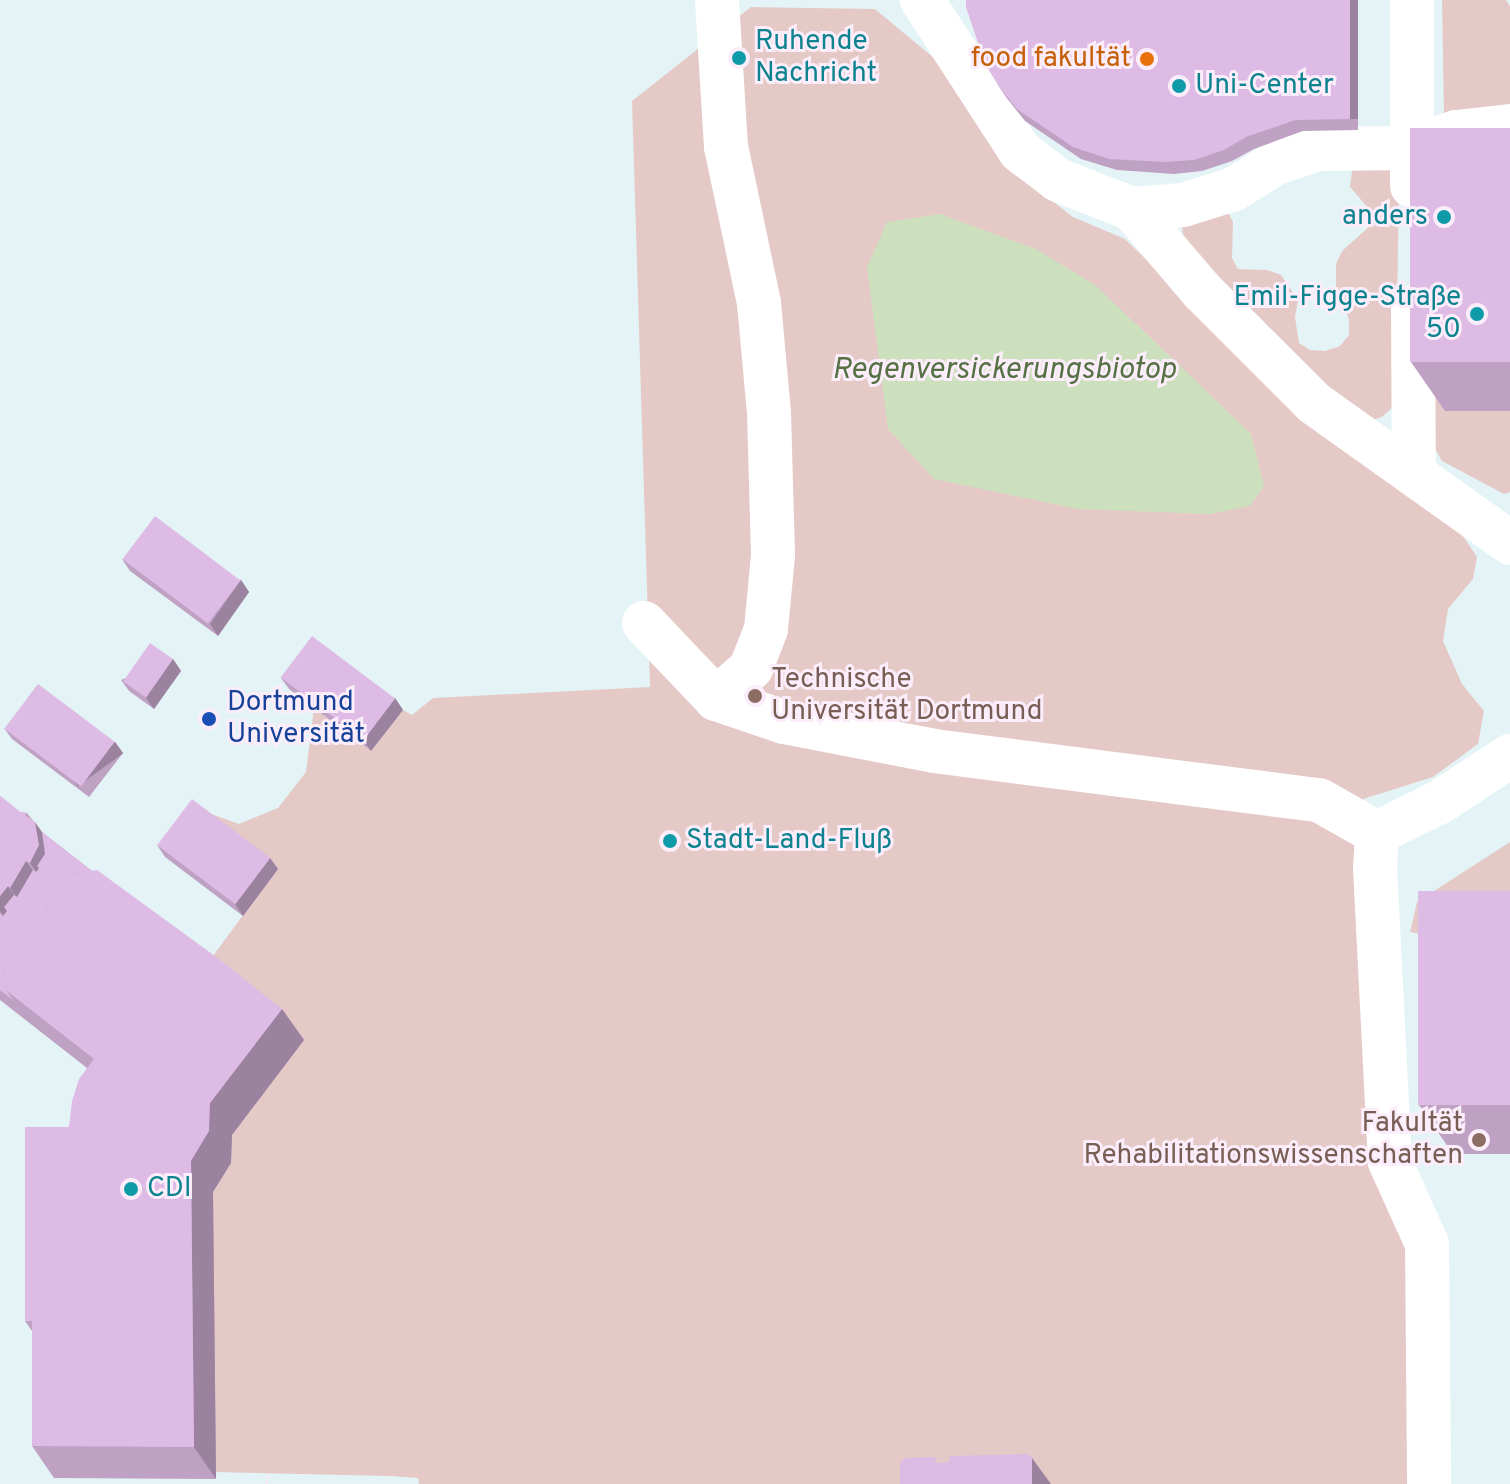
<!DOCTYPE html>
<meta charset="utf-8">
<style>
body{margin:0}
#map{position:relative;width:1510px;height:1484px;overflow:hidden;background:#f9e7f8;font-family:Overpass,sans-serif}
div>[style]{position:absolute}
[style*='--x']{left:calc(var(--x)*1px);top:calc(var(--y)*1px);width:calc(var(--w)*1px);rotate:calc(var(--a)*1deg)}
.education>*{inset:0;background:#e4f4f6}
.green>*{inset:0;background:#e5c9c7}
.water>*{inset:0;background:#cce0be}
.minor>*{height:44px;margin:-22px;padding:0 22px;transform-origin:22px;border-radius:22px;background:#fff}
.wall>*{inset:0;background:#bfa1c4}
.shaded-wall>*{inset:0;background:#9b83a0;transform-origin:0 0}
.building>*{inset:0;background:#debbe4;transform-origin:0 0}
.dots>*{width:22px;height:22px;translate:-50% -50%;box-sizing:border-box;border:4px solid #fcedfb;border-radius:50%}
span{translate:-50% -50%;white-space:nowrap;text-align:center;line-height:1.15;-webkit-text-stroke:6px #fcedfb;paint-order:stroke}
.culture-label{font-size:28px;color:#0d838f}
.left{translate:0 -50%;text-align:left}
.right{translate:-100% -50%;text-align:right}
.food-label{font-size:28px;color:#c56008}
.education-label{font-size:28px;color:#785e54}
.transit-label{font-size:28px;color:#164399}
.water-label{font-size:30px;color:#567245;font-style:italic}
</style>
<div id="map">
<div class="education">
<i style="clip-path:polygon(0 0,1510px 0,1510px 1484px,268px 1484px,269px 1437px,266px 1484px,0 1484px)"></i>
</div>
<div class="green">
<i style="clip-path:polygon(1442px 0,1506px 0,1510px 6px,1510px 116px,1444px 115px)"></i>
<i style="clip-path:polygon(751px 7px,875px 9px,940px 63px,1001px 161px,1073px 217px,1125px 239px,1327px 435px,1461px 533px,1477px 557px,1473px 579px,1448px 609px,1443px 641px,1462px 684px,1484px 711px,1478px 744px,1433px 777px,1363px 799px,1355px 899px,1411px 1247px,1409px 1484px,419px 1484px,418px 1478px,390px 1476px,213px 1472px,213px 1192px,231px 1163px,232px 1135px,303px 1041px,207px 964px,277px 869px,200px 810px,239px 824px,278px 808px,306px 772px,314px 708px,371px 751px,403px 710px,412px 715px,433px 698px,650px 687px,632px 101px)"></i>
<i style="clip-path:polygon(1374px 159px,1399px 174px,1396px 395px,1394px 406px,1382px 417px,1369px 421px,1325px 395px,1183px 238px,1182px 224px,1225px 207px,1233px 222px,1232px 258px,1238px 269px,1267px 270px,1281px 275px,1298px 300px,1295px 317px,1299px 343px,1310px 350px,1325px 351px,1340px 346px,1349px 335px,1349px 319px,1336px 287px,1336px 264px,1342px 251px,1371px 225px,1369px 209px,1350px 187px,1352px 171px,1358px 164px)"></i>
<i style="clip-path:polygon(1427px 222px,1445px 411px,1510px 411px,1510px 492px,1504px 494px,1442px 461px,1429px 438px)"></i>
<i style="clip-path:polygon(1510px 842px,1510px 940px,1453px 940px,1410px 932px,1417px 902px)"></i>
</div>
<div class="water">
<i style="clip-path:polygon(940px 214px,1036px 249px,1095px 285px,1174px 360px,1251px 434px,1264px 486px,1250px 506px,1210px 514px,1078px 509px,934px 479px,888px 429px,867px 267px,887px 222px)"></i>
</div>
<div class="minor">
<i style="--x:922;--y:0;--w:180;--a:57"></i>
<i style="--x:1020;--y:151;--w:48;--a:37.3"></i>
<i style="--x:1058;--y:180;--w:79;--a:21.4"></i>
<i style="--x:1132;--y:209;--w:109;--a:49.5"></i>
<i style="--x:1203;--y:292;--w:157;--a:45"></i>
<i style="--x:1314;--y:403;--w:241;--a:35.5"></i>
<i style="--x:1412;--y:186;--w:186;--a:-90"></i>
<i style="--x:1132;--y:209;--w:51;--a:-4.5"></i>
<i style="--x:1183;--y:205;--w:53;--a:-17.4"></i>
<i style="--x:1234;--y:189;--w:49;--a:-31.8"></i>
<i style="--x:1276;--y:163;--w:44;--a:-18.4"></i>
<i style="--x:1318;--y:149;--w:94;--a:-0.6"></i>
<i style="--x:1412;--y:148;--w:47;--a:-20"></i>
<i style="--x:1456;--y:132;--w:54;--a:-6.3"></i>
<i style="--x:1413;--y:307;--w:166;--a:89.7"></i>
<i style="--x:644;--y:623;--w:105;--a:46.5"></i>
<i style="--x:716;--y:699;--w:72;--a:18.7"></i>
<i style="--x:784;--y:722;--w:153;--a:10.9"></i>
<i style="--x:934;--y:751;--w:388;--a:7.3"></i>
<i style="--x:1319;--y:800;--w:67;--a:29.6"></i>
<i style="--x:716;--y:699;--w:47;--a:-41.5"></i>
<i style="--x:751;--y:668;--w:42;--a:-69"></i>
<i style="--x:766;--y:629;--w:74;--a:-84.6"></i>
<i style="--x:773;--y:555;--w:142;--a:-91.6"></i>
<i style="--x:769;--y:413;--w:110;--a:-95.2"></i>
<i style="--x:759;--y:303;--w:159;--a:-101.9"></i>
<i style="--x:726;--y:147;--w:147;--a:-93.5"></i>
<i style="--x:1377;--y:833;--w:35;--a:93"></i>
<i style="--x:1375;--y:868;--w:294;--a:87.1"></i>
<i style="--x:1390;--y:1162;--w:90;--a:65.7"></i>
<i style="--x:1427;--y:1244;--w:240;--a:89.5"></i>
<i style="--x:1377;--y:833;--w:70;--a:-26.2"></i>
<i style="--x:1440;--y:802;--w:84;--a:-33.3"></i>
</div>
<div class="wall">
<i style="clip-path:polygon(966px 0,1358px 0,1358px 130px,1303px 131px,1254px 149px,1232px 161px,1202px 171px,1174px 174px,1117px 170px,1081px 159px,1025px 121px,1006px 97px,998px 85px)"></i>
<i style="clip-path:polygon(1510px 128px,1510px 411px,1445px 411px,1411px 362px)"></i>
<i style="clip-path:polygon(122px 559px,241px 580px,249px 592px,218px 636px,130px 571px)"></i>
<i style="clip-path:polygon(173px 659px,181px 671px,154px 709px,129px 691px,121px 680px)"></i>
<i style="clip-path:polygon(281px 678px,395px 698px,403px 710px,371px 751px,289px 689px)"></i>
<i style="clip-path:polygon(4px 728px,115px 742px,123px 753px,89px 797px,12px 739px)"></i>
<i style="clip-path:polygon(0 796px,20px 812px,27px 813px,42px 832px,92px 871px,282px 1009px,304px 1040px,232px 1135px,231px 1163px,213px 1192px,216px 1479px,54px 1478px,32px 1446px,32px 1331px,25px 1321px,69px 1127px,87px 1068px,0 1000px)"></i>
<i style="clip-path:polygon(157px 845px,270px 858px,278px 869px,243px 916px,165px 857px)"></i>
<i style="clip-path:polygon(1510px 891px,1510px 1154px,1453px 1154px,1419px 1105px)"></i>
</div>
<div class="shaded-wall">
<i style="left:1350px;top:0;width:8px;height:119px"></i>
<i style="clip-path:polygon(241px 580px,249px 592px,218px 636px,210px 624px)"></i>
<i style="clip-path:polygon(173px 659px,181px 671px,154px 709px,146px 698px)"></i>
<i style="clip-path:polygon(395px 698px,403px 710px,371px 751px,363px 740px)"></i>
<i style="left:115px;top:742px;width:14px;height:56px;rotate:54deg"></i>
<i style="clip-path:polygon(35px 822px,57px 854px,52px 894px,30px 863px)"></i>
<i style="clip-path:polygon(270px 858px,278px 869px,243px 916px,235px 904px)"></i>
<i style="clip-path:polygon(26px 861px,48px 892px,32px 919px,10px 888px)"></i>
<i style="clip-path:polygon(8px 886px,29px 918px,19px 938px,0 911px,0 896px)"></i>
<i style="clip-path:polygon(282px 1009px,304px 1040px,232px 1135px,231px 1163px,213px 1192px,216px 1479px,194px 1447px,191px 1161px,210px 1103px)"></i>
<i style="clip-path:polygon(1032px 1458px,1051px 1484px,1032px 1484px)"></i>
</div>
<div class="building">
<i style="clip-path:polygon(966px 0,1350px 0,1350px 119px,1295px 120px,1246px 137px,1224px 150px,1194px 160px,1166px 162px,1109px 159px,1073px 147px,1017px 109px,998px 85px,985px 64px,966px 7px)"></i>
<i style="left:1410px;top:128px;width:100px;height:234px"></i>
<i style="left:155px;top:516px;width:107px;height:54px;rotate:37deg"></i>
<i style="left:312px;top:636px;width:104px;height:52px;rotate:37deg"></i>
<i style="left:150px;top:643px;width:28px;height:47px;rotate:35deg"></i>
<i style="left:38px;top:684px;width:96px;height:56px;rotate:37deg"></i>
<i style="clip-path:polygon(0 796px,20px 812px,27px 813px,25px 815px,35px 822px,39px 845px,30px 863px,26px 861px,10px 888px,8px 886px,0 896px)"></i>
<i style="left:192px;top:799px;width:98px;height:58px;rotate:37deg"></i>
<i style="clip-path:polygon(42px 832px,92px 871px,75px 873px,46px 907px,45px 914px,32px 926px,4px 968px,7px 991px,13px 1000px,0 990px,0 914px,3px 916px,7px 911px,4px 907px,14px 895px,17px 897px,33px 870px,36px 872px,39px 868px,37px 866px,45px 854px)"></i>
<i style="clip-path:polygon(97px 870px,223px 962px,282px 1009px,210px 1103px,209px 1131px,191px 1161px,194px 1447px,32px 1446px,32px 1321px,25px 1321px,25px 1127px,69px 1127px,72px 1101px,79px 1079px,94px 1059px,7px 991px,4px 968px,32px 926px,45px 914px,46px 907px,75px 873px)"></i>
<i style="left:1418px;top:891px;width:92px;height:214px"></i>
<i style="clip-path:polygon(1028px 1454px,1032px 1458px,1032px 1484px,900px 1484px,900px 1463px,905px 1458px,935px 1457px,936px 1463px,949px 1462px,950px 1456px)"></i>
</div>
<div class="dots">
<i style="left:739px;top:58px;background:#0f9aa8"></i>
<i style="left:1147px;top:59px;background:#e8710a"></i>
<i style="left:1179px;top:86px;background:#0f9aa8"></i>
<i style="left:1444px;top:217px;background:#0f9aa8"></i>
<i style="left:1477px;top:314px;background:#0f9aa8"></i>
<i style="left:755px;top:696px;background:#8d6e63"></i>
<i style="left:209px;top:719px;background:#1a4fb4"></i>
<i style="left:670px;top:841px;background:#0f9aa8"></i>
<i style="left:1479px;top:1140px;background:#8d6e63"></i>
<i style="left:131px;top:1189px;background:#0f9aa8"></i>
</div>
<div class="culture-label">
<span class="left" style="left:755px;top:58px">Ruhende<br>Nachricht</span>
<span class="left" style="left:1195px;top:86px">Uni-Center</span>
<span class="right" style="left:1428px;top:217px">anders</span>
<span class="right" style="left:1461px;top:314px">Emil-Figge-Straße<br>50</span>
<span class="left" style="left:686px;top:841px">Stadt-Land-Fluß</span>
<span class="left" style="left:147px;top:1189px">CDI</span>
</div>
<div class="food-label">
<span class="right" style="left:1131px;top:59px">food fakultät</span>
</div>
<div class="education-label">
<span class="left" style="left:771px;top:696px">Technische<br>Universität Dortmund</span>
<span class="right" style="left:1463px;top:1140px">Fakultät<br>Rehabilitationswissenschaften</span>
</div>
<div class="transit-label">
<span class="left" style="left:227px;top:719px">Dortmund<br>Universität</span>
</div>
<div class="water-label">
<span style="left:1004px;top:371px">Regenversickerungsbiotop</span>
</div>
</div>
